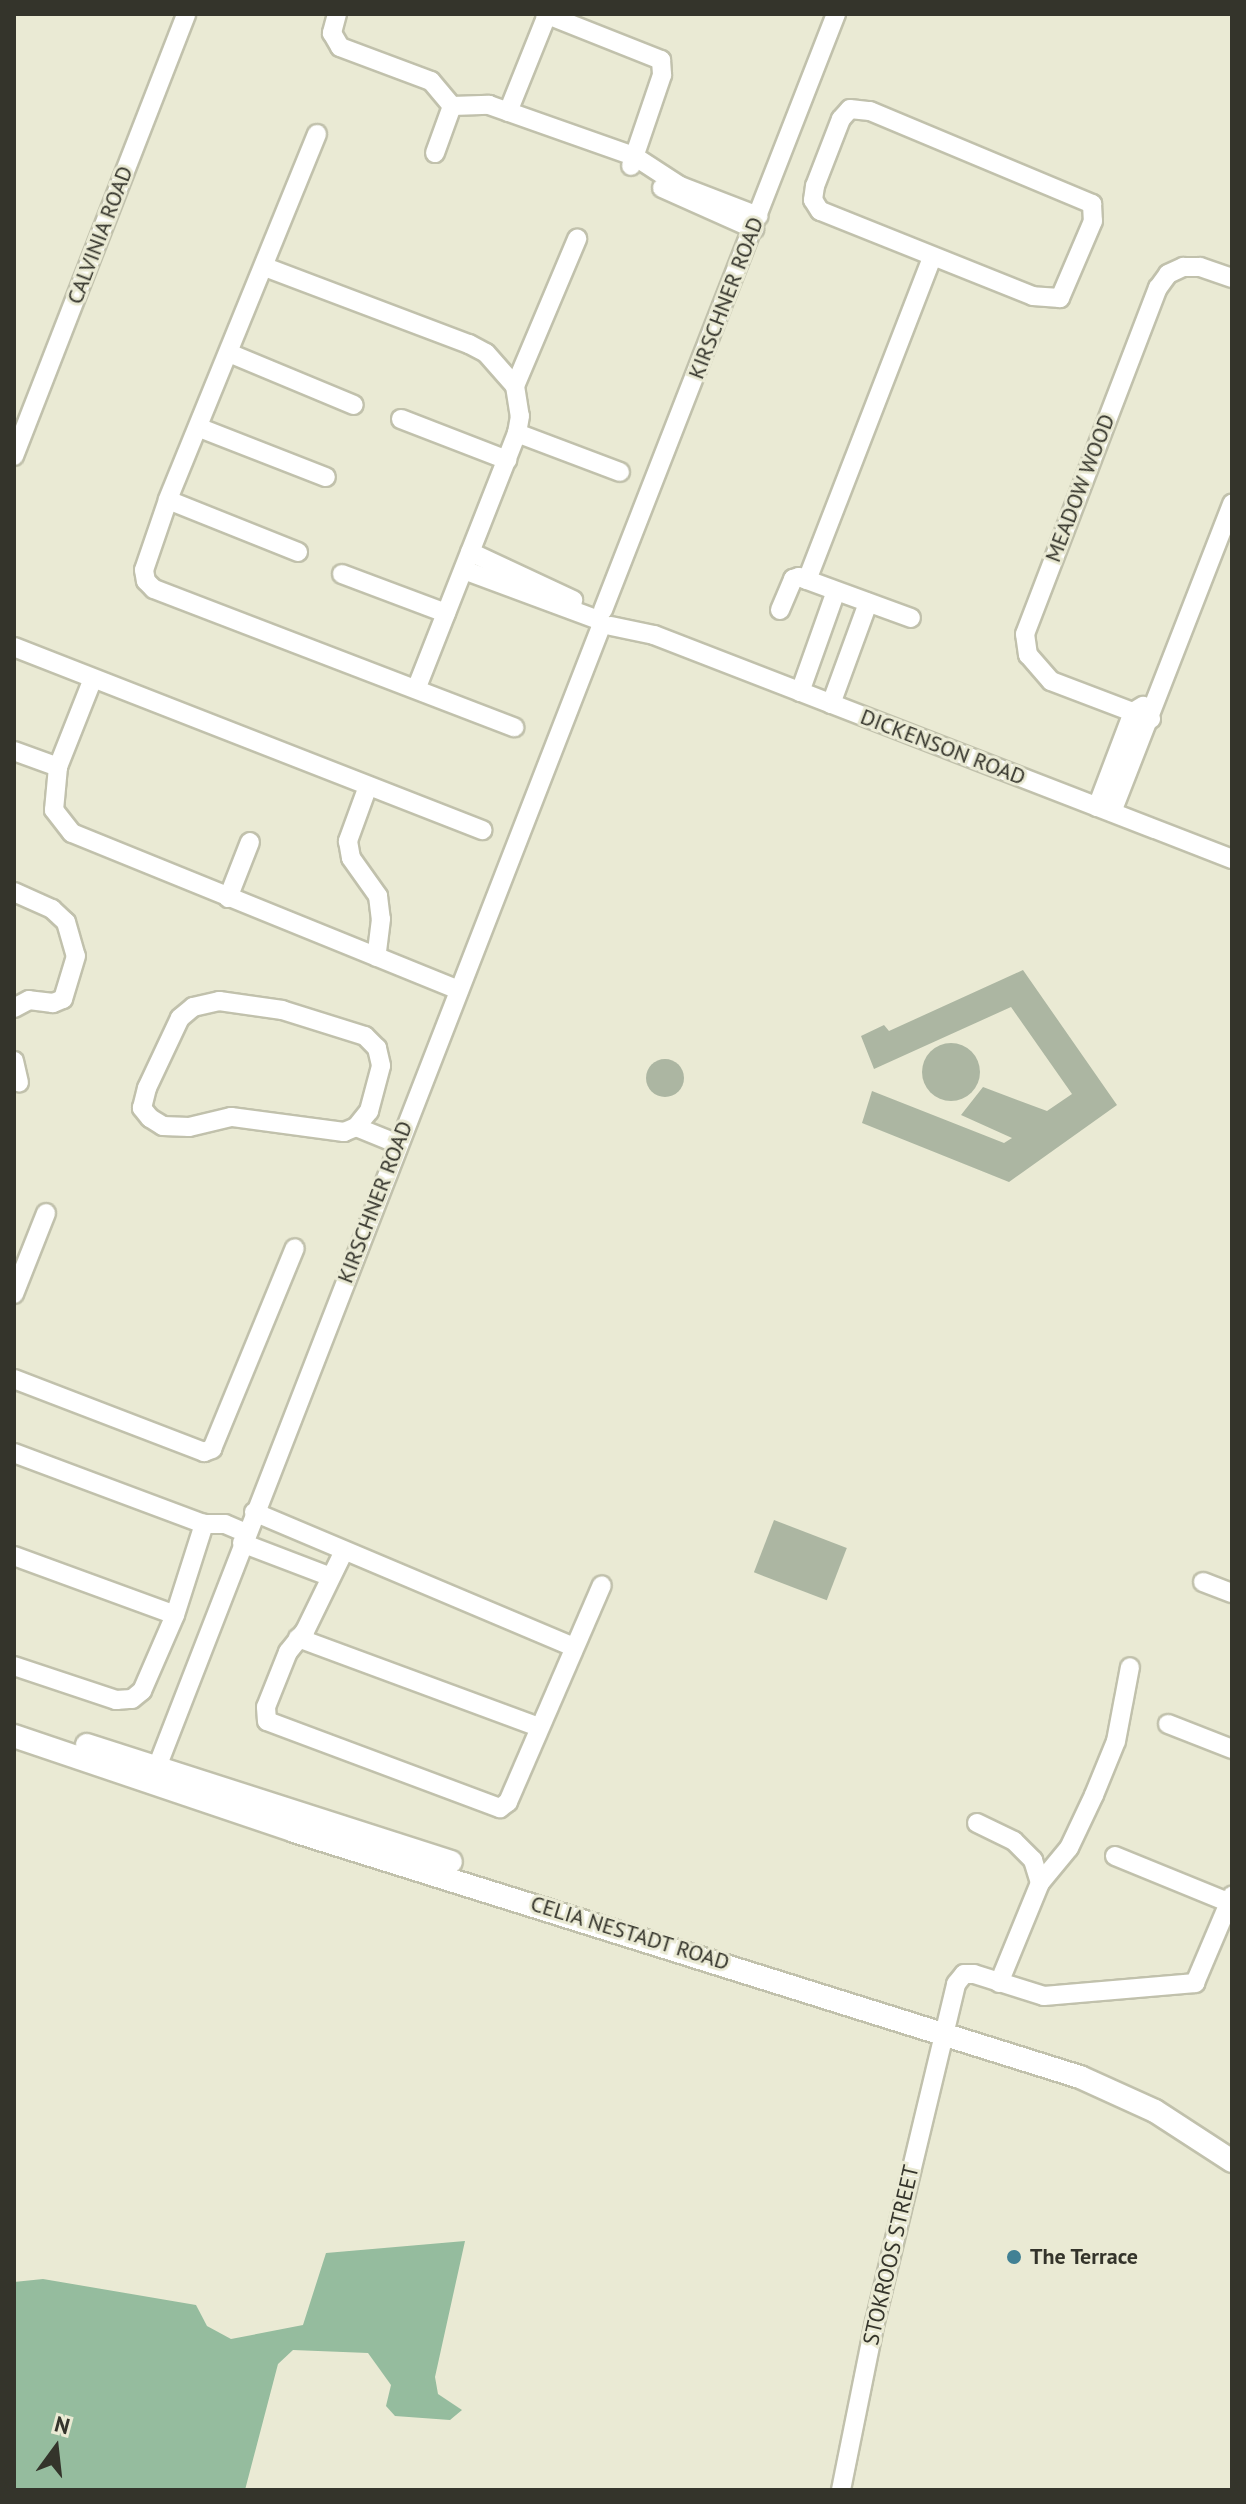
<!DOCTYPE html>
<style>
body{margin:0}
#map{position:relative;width:1246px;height:2504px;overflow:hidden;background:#eaead4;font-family:"PT Sans",sans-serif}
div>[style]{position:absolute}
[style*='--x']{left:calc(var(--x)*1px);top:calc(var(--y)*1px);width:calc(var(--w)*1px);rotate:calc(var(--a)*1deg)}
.water>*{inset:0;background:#95bc9e}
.building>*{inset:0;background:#acb6a2;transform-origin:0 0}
.round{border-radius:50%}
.roads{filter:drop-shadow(2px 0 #c1c1ac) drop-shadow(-2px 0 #c1c1ac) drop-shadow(0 2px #c1c1ac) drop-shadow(0 -2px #c1c1ac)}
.minor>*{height:18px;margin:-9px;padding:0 9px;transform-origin:9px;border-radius:9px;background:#fff}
.tertiary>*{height:22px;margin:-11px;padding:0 11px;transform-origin:11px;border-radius:11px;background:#fff}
.dots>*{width:22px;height:22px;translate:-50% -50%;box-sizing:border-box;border:4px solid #eaead4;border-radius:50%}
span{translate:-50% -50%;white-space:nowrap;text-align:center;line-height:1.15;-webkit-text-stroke:6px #eaead4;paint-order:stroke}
.street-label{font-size:22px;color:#34342b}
.poi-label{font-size:22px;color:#34342b;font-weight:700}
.left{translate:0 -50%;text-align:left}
.frame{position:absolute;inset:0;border:16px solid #34342b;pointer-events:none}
.north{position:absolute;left:16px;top:2408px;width:80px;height:80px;-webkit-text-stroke:6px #eaead4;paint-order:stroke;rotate:15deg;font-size:22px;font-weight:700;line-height:32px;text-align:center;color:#34342b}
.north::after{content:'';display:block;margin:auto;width:28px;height:36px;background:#34342b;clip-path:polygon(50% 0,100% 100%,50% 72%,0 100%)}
</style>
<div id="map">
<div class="water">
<i style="clip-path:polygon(465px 2241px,435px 2377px,438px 2394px,462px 2410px,450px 2420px,395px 2416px,386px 2406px,391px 2385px,368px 2353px,293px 2350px,278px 2364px,245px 2490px,14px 2490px,14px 2282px,43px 2279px,196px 2305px,207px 2326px,231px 2339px,303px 2325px,326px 2253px)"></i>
</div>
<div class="building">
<i style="clip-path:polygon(1023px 970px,1117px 1105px,1009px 1182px,862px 1123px,872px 1091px,1004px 1143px,1012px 1138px,961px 1115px,983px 1087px,1047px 1111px,1072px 1094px,1011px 1007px,874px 1069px,861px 1036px,884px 1025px,889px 1031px)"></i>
<i class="round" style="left:922px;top:1043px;width:58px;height:58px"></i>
<i class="round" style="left:646px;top:1059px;width:38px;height:38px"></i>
<i style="left:774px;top:1520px;width:78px;height:56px;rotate:21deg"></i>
</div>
<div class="roads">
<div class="minor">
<i style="--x:337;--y:14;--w:20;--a:105"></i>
<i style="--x:332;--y:33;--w:16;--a:60"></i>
<i style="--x:340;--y:47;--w:97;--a:20.5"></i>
<i style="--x:431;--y:81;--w:33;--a:50"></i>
<i style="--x:452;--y:106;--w:37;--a:-2"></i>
<i style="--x:489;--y:105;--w:154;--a:19.4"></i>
<i style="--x:634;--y:156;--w:55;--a:33.1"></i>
<i style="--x:680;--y:186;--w:84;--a:21"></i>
<i style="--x:545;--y:14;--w:125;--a:21.6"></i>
<i style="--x:661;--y:60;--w:15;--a:86"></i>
<i style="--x:662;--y:75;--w:96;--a:108.8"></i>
<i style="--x:850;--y:109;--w:20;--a:6"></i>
<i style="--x:870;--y:111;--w:241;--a:22.7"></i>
<i style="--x:1092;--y:204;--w:17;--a:87"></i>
<i style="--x:1093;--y:221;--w:84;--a:113.2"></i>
<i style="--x:1060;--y:298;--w:27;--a:-176"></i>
<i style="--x:1033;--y:296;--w:229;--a:-158.2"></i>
<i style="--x:820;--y:211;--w:13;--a:-122"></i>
<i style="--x:813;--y:200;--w:14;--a:-82"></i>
<i style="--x:815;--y:186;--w:72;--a:-68.8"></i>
<i style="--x:841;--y:119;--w:13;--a:-48"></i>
<i style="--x:508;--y:112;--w:105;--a:-68.1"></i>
<i style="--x:317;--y:134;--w:395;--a:112.2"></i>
<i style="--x:168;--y:500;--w:74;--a:108.9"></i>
<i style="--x:144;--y:570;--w:11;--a:80"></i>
<i style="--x:146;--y:581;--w:11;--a:45"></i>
<i style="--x:154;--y:589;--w:386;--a:21"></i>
<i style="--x:435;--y:153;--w:50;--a:-70.1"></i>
<i style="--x:662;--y:188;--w:101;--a:24"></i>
<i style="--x:265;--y:267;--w:218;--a:20.7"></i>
<i style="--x:469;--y:344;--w:19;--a:28"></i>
<i style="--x:486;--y:353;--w:44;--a:48.7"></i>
<i style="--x:515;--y:386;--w:30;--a:81"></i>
<i style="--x:520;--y:416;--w:17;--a:100"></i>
<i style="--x:517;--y:433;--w:275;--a:111.5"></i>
<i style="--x:229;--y:353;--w:135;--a:22.6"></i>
<i style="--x:515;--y:386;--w:160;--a:-67.1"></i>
<i style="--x:401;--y:419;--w:114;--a:21.1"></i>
<i style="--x:200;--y:428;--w:135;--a:21.3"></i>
<i style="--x:517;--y:433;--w:110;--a:20.7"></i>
<i style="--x:14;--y:456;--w:474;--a:-68.7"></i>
<i style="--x:168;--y:500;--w:140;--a:21.8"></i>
<i style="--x:470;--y:552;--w:114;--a:25"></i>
<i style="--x:464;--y:570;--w:146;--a:20.4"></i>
<i style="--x:342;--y:574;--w:111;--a:20.6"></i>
<i style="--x:807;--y:580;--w:345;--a:-68.8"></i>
<i style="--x:603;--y:610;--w:640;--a:-68.65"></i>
<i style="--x:780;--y:610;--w:34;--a:-67"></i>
<i style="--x:793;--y:579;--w:6;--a:-18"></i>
<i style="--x:799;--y:577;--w:119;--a:20.1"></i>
<i style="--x:611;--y:626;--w:44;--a:11.8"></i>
<i style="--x:654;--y:635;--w:620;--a:21.18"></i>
<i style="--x:14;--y:647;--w:503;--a:21.36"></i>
<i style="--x:92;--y:681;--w:92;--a:111.6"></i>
<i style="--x:58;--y:767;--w:43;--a:95.3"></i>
<i style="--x:54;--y:810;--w:29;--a:52"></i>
<i style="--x:72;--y:833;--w:415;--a:22.1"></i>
<i style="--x:800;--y:692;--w:107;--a:-70.4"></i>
<i style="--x:831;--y:704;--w:108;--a:-69.9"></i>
<i style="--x:1151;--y:719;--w:107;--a:-159.2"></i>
<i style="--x:1051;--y:681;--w:35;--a:-131"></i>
<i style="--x:1028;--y:655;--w:21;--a:-98"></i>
<i style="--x:1025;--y:634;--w:371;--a:-69"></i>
<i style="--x:1158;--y:288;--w:17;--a:-54"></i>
<i style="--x:1168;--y:274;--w:17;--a:-25"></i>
<i style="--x:1183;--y:267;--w:17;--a:0"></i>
<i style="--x:1200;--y:267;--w:34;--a:19"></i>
<i style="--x:14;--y:751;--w:47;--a:20"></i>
<i style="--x:368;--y:786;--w:59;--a:110"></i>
<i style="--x:348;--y:841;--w:17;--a:80"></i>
<i style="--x:351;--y:858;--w:47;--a:54.6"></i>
<i style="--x:378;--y:896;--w:23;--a:83"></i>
<i style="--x:381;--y:919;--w:38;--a:97"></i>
<i style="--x:1097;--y:807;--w:102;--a:-69.2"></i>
<i style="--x:1133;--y:712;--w:12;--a:-31"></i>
<i style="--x:1112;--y:812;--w:331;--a:-68.7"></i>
<i style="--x:14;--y:892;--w:42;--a:24.1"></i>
<i style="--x:52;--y:909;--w:19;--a:43"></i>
<i style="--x:66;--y:922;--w:35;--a:74"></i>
<i style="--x:76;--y:956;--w:45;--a:106.8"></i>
<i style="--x:63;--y:999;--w:11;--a:158"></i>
<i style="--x:53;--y:1003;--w:24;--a:-173"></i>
<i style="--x:29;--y:1000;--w:17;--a:152"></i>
<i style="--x:228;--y:898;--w:60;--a:-68.6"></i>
<i style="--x:219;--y:1001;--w:64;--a:8.1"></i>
<i style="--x:282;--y:1010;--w:87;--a:17.4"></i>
<i style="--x:365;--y:1036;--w:17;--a:45"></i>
<i style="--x:377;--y:1048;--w:18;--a:77"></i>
<i style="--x:381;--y:1066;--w:47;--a:104.9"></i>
<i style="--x:369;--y:1111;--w:21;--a:129"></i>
<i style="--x:356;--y:1127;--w:13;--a:157"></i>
<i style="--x:344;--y:1132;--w:114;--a:-172.4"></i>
<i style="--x:231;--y:1117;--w:43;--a:166.6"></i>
<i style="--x:189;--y:1127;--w:26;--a:-178"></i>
<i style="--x:163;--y:1126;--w:15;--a:-148"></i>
<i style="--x:150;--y:1118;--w:13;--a:-129"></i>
<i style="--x:142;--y:1108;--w:21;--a:-76"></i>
<i style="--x:147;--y:1088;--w:77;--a:-64.8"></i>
<i style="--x:180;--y:1018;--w:17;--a:-40"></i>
<i style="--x:193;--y:1007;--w:27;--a:-13"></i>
<i style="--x:14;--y:1061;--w:22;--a:77"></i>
<i style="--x:356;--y:1127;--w:45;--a:22"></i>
<i style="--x:14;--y:1294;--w:87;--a:-68.4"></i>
<i style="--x:14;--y:1379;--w:204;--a:21"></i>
<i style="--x:204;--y:1452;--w:9;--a:-21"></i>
<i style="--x:212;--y:1449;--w:217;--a:-67.6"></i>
<i style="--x:14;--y:1453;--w:203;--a:20.5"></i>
<i style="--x:204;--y:1524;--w:21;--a:0"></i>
<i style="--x:225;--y:1524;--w:23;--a:23"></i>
<i style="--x:254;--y:1512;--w:346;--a:22.9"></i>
<i style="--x:242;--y:1543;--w:95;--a:20.9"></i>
<i style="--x:344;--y:1551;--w:89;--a:116"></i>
<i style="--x:305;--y:1631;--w:27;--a:129"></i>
<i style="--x:288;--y:1652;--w:59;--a:111.8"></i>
<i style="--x:266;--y:1707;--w:14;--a:86"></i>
<i style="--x:267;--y:1721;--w:249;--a:20.5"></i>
<i style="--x:500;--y:1808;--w:10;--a:-37"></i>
<i style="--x:508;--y:1802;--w:236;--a:-66.6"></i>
<i style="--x:14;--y:1556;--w:171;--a:20.1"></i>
<i style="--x:1203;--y:1582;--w:31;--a:21"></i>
<i style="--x:298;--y:1638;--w:257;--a:20.3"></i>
<i style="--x:14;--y:1666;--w:108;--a:18.4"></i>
<i style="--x:116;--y:1700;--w:16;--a:-4"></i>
<i style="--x:132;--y:1699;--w:13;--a:-39"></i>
<i style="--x:142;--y:1691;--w:83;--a:-66.5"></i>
<i style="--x:175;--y:1615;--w:96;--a:-72.3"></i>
<i style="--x:1168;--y:1724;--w:69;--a:21.3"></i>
<i style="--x:152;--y:1780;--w:1240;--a:-68.73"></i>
<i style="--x:977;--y:1823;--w:41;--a:25.9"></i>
<i style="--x:1014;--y:1841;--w:27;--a:45"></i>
<i style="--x:1033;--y:1860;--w:24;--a:73"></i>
<i style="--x:1040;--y:1883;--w:108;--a:112.3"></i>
<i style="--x:1115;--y:1856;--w:124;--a:22.2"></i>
<i style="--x:1040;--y:1883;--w:45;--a:-50.4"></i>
<i style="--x:1069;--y:1848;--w:59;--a:-64.7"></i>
<i style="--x:1094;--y:1795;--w:58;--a:-67.8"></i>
<i style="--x:1116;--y:1741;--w:75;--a:-79.3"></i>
<i style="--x:841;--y:2490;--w:171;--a:-78.6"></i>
<i style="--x:875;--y:2322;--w:348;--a:-76.5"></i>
<i style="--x:956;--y:1984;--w:13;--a:-51"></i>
<i style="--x:964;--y:1974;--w:10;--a:0"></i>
<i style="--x:974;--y:1974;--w:73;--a:17.4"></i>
<i style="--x:1044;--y:1996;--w:152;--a:-4.9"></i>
<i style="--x:1195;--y:1983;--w:95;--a:-67"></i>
</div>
<div class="tertiary">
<i style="--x:14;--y:1736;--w:296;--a:18.7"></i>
<i style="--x:294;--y:1831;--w:824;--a:17.38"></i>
<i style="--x:1080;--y:2077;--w:82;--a:24.4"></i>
<i style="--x:1155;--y:2111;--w:92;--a:33"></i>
<i style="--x:87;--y:1745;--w:382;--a:17.8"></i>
</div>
</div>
<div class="dots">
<i style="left:1014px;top:2257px;background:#418194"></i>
</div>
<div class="street-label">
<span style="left:100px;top:235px;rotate:-69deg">CALVINIA ROAD</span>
<span style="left:726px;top:298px;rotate:-69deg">KIRSCHNER ROAD</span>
<span style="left:1080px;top:488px;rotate:-69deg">MEADOW WOOD</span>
<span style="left:943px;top:747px;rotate:21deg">DICKENSON ROAD</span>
<span style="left:375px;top:1202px;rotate:-69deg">KIRSCHNER ROAD</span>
<span style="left:630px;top:1933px;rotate:17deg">CELIA NESTADT ROAD</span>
<span style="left:891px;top:2255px;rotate:-77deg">STOKROOS STREET</span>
</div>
<div class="poi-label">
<span class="left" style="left:1030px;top:2257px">The Terrace</span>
</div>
<div class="frame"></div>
<div class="north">N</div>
</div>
